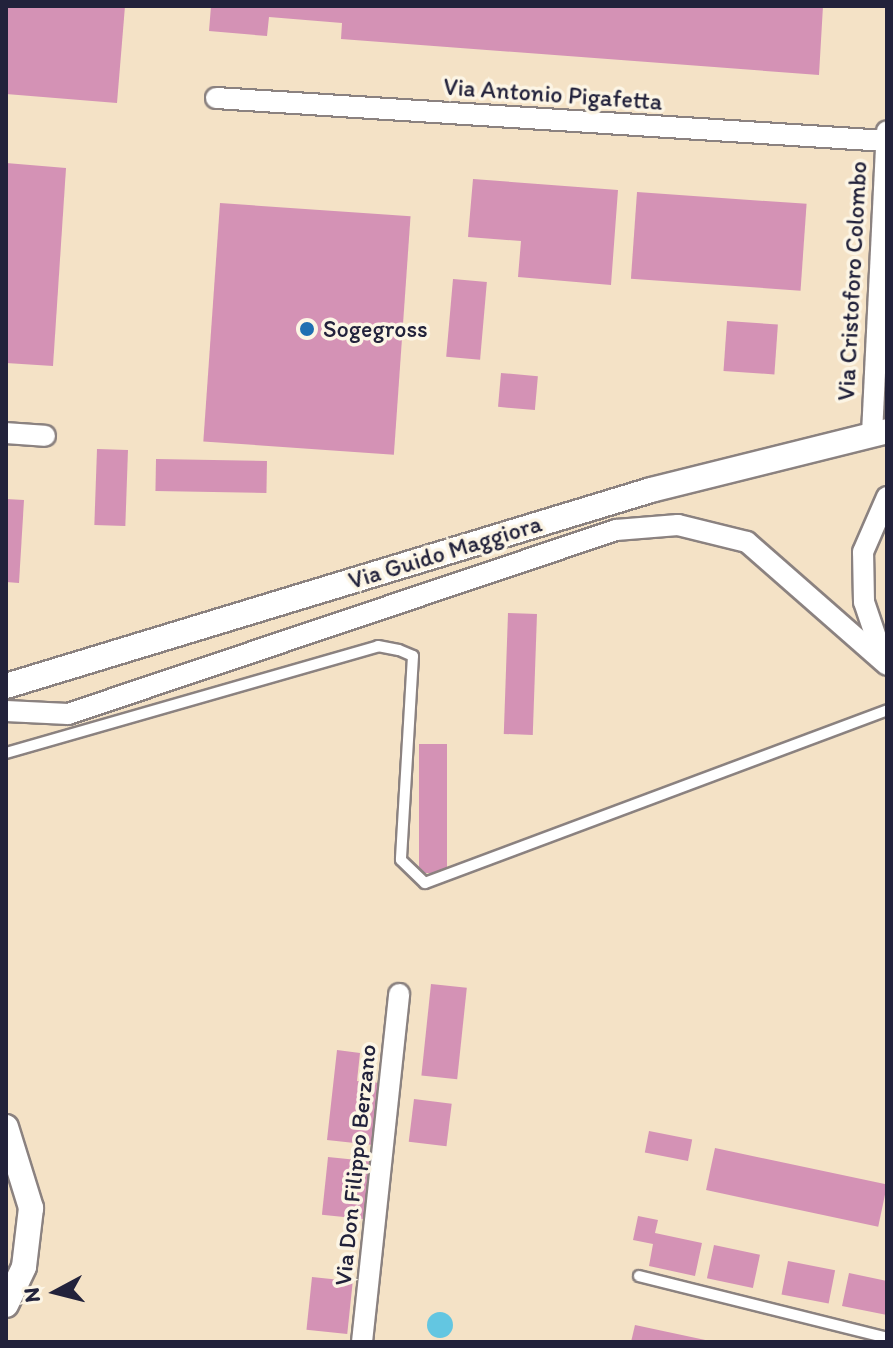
<!DOCTYPE html>
<style>
body{margin:0}
#map{position:relative;width:893px;height:1348px;overflow:hidden;background:#f4e2c6;font-family:Itim,sans-serif}
div>[style]{position:absolute}
[style*='--x']{left:calc(var(--x)*1px);top:calc(var(--y)*1px);width:calc(var(--w)*1px);rotate:calc(var(--a)*1deg)}
.water>*{inset:0;background:#63c6e1}
.round{border-radius:50%}
.building>*{inset:0;background:#d492b5;transform-origin:0 0}
.roads{filter:drop-shadow(2px 0 #8b8280) drop-shadow(-2px 0 #8b8280) drop-shadow(0 2px #8b8280) drop-shadow(0 -2px #8b8280)}
.service>*{height:10px;margin:-5px;padding:0 5px;transform-origin:5px;border-radius:5px;background:#fff}
.minor>*{height:20px;margin:-10px;padding:0 10px;transform-origin:10px;border-radius:10px;background:#fff}
.tertiary>*{height:24px;margin:-12px;padding:0 12px;transform-origin:12px;border-radius:12px;background:#fff}
.dots>*{width:22px;height:22px;translate:-50% -50%;box-sizing:border-box;border:4px solid #fcf5e5;border-radius:50%}
span{translate:-50% -50%;white-space:nowrap;text-align:center;line-height:1.15;-webkit-text-stroke:7px #fcf5e5;paint-order:stroke}
.street-label{font-size:24px;color:#22223b}
.poi-label{font-size:24px;color:#22223b}
.left{translate:0 -50%;text-align:left}
.frame{position:absolute;inset:0;border:8px solid #22223b;pointer-events:none}
.north{position:absolute;left:16px;top:1252px;width:80px;height:80px;-webkit-text-stroke:6px #fcf5e5;paint-order:stroke;rotate:263deg;font-size:22px;font-weight:700;line-height:32px;text-align:center;color:#22223b}
.north::after{content:'';display:block;margin:auto;width:28px;height:36px;background:#22223b;clip-path:polygon(50% 0,100% 100%,50% 72%,0 100%)}
</style>
<div id="map">
<div class="water">
<i class="round" style="left:427px;top:1312px;width:26px;height:26px"></i>
</div>
<div class="building">
<i style="clip-path:polygon(6px 6px,125px 6px,117px 103px,6px 94px)"></i>
<i style="clip-path:polygon(211px 6px,823px 6px,819px 75px,341px 39px,342px 23px,269px 17px,267px 36px,209px 31px)"></i>
<i style="clip-path:polygon(6px 163px,66px 168px,53px 366px,6px 363px)"></i>
<i style="clip-path:polygon(473px 179px,618px 190px,611px 285px,518px 277px,521px 241px,468px 237px)"></i>
<i style="left:637px;top:192px;width:170px;height:87px;rotate:4deg"></i>
<i style="left:220px;top:203px;width:191px;height:239px;rotate:4deg"></i>
<i style="left:453px;top:279px;width:34px;height:78px;rotate:5deg"></i>
<i style="left:727px;top:321px;width:51px;height:50px;rotate:4deg"></i>
<i style="left:501px;top:373px;width:37px;height:34px;rotate:5deg"></i>
<i style="left:97px;top:449px;width:31px;height:76px;rotate:2deg"></i>
<i style="left:156px;top:459px;width:111px;height:32px;rotate:1deg"></i>
<i style="clip-path:polygon(6px 499px,24px 500px,19px 583px,6px 582px)"></i>
<i style="left:508px;top:613px;width:29px;height:121px;rotate:2deg"></i>
<i style="left:419px;top:744px;width:28px;height:129px"></i>
<i style="left:431px;top:984px;width:36px;height:92px;rotate:6deg"></i>
<i style="clip-path:polygon(337px 1050px,360px 1053px,357px 1081px,380px 1083px,373px 1145px,327px 1140px)"></i>
<i style="left:414px;top:1099px;width:38px;height:43px;rotate:7deg"></i>
<i style="left:649px;top:1131px;width:44px;height:22px;rotate:11deg"></i>
<i style="left:715px;top:1148px;width:176px;height:43px;rotate:12deg"></i>
<i style="left:328px;top:1157px;width:44px;height:58px;rotate:6deg"></i>
<i style="clip-path:polygon(638px 1216px,658px 1220px,655px 1233px,702px 1243px,695px 1276px,649px 1266px,653px 1244px,633px 1240px)"></i>
<i style="left:714px;top:1245px;width:47px;height:34px;rotate:12deg"></i>
<i style="left:788px;top:1261px;width:48px;height:34px;rotate:11deg"></i>
<i style="clip-path:polygon(849px 1273px,887px 1281px,887px 1315px,842px 1306px)"></i>
<i style="left:312px;top:1277px;width:41px;height:53px;rotate:6deg"></i>
<i style="clip-path:polygon(635px 1325px,710px 1341px,709px 1342px,631px 1342px)"></i>
</div>
<div class="roads">
<div class="service">
<i style="--x:6;--y:753;--w:387;--a:-16"></i>
<i style="--x:378;--y:646;--w:21;--a:11"></i>
<i style="--x:399;--y:650;--w:15;--a:23"></i>
<i style="--x:413;--y:656;--w:204;--a:93.4"></i>
<i style="--x:401;--y:860;--w:33;--a:44"></i>
<i style="--x:425;--y:883;--w:493;--a:-20.5"></i>
<i style="--x:639;--y:1276;--w:256;--a:14"></i>
</div>
<div class="minor">
<i style="--x:216;--y:98;--w:671;--a:3.67"></i>
<i style="--x:6;--y:433;--w:39;--a:4"></i>
<i style="--x:872;--y:434;--w:303;--a:-87.2"></i>
<i style="--x:883;--y:658;--w:59;--a:-108.7"></i>
<i style="--x:864;--y:602;--w:50;--a:-91.1"></i>
<i style="--x:863;--y:552;--w:60;--a:-66.4"></i>
<i style="--x:6;--y:711;--w:62;--a:2.8"></i>
<i style="--x:68;--y:714;--w:578;--a:-18.56"></i>
<i style="--x:616;--y:530;--w:62;--a:-4.6"></i>
<i style="--x:678;--y:525;--w:71;--a:13.8"></i>
<i style="--x:747;--y:542;--w:186;--a:41.3"></i>
<i style="--x:362;--y:1342;--w:350;--a:-83.9"></i>
</div>
<div class="tertiary">
<i style="--x:6;--y:686;--w:674;--a:-16.9"></i>
<i style="--x:651;--y:490;--w:243;--a:-14"></i>
<i style="--x:6;--y:1127;--w:85;--a:72.8"></i>
<i style="--x:31;--y:1208;--w:59;--a:96.8"></i>
<i style="--x:24;--y:1267;--w:42;--a:115.3"></i>
</div>
</div>
<div class="dots">
<i style="left:307px;top:329px;background:#1f6fb2"></i>
</div>
<div class="street-label">
<span style="left:553px;top:94px;rotate:4deg">Via Antonio Pigafetta</span>
<span style="left:852px;top:281px;rotate:-87deg">Via Cristoforo Colombo</span>
<span style="left:445px;top:552px;rotate:-17deg">Via Guido Maggiora</span>
<span style="left:355px;top:1165px;rotate:-84deg">Via Don Filippo Berzano</span>
</div>
<div class="poi-label">
<span class="left" style="left:323px;top:329px">Sogegross</span>
</div>
<div class="frame"></div>
<div class="north">N</div>
</div>
